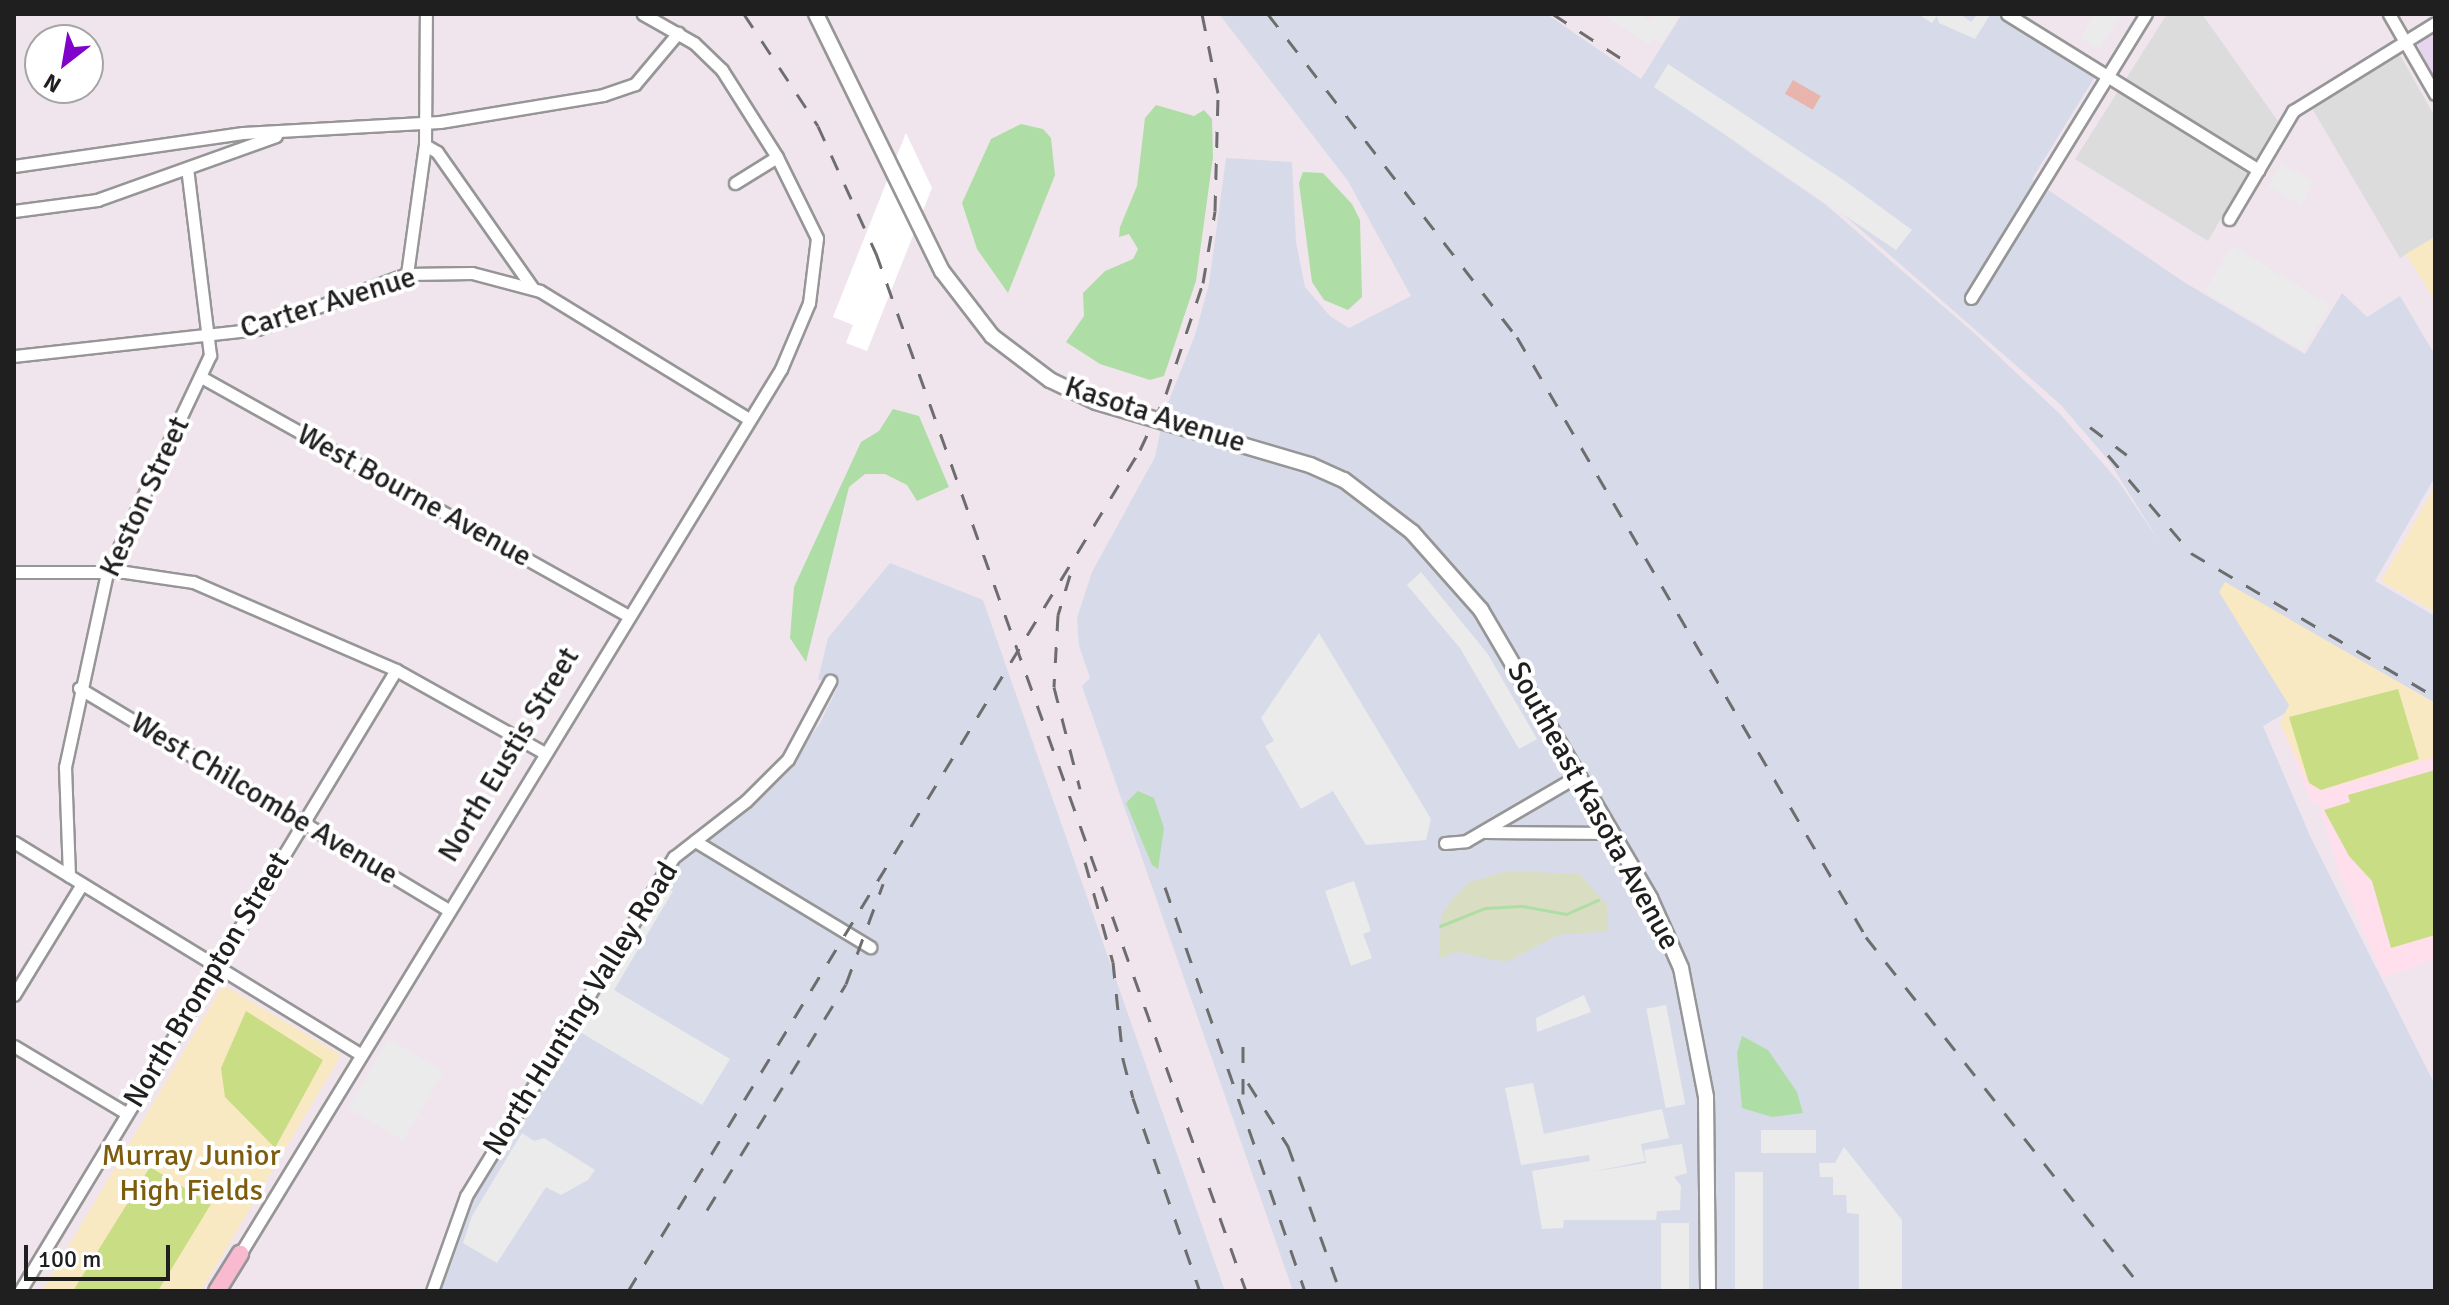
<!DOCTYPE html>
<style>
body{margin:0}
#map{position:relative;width:2449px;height:1305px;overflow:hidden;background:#f0e5ed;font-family:Signika,sans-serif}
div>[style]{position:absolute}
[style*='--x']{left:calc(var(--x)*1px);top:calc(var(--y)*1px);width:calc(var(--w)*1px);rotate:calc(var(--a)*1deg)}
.residential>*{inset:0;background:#dddcdd}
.commercial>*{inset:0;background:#e7d5f0}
.industrial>*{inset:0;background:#d7dbe9}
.education>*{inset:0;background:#ffdfeb}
.grass>*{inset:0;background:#e9b4ac;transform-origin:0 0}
.wetland>*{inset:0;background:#d9ddc2}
.park>*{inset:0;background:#f9e9c3}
.pitch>*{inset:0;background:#c9dd84}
.parking>*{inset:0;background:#ebebeb;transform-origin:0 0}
.water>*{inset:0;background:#afdda6}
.pier>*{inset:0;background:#fff}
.stream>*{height:3px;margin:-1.5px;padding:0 1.5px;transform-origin:1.5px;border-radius:1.5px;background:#afdda6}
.roads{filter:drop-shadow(2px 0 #969696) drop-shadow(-2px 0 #969696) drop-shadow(0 2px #969696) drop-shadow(0 -2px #969696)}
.minor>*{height:11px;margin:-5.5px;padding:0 5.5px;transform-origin:5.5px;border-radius:5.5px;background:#fff}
.tertiary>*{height:14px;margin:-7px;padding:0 7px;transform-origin:7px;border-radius:7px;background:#fff}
.secondary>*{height:16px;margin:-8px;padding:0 8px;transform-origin:8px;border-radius:8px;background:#f9bacf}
.rail>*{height:3px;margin-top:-1.5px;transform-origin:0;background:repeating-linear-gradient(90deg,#6d6d6d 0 16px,transparent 0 32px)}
span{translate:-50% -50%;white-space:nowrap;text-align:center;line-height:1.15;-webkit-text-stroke:8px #fff;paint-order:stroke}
.street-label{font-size:30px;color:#1f1f1f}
.park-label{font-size:30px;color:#7d5c0d}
.frame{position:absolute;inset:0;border:16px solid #1f1f1f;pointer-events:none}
.north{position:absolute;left:24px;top:24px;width:80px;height:80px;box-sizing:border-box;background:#fff;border:2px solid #a5a5a5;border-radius:50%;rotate:211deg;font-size:22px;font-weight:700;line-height:32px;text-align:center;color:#1f1f1f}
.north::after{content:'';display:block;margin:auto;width:28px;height:36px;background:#7f03cb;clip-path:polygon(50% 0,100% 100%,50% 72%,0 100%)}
.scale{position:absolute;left:24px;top:1245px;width:146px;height:36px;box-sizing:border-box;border:4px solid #1f1f1f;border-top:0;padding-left:10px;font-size:24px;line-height:28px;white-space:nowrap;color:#1f1f1f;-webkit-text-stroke:6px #fff;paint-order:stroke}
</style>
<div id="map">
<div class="residential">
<i style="clip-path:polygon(2167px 14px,2202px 14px,2278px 121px,2208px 241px,2075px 159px)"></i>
<i style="clip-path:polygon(2399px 53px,2435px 117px,2435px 237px,2400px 258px,2310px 105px)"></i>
</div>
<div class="commercial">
<i style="clip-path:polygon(2435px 34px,2435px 82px,2417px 43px)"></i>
</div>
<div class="industrial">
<i style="clip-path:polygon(evenodd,1219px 14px,1547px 14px,1641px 79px,1682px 14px,2000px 14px,2096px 75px,2032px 179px,2184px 282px,2305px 354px,2342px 293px,2367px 317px,2400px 296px,2435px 355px,2435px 477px,2375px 581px,2435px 616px,2435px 705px,2289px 711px,2263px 726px,2311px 838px,2435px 1085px,2435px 1291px,1293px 1291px,1082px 686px,1090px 678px,1079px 646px,1077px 618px,1092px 572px,1155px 457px,1164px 413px,1195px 335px,1209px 284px,1226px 158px,1292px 162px,1296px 242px,1305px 287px,1330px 316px,1349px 328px,1411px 296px,1348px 181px,1219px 14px,1727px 137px,1835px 207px,2061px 405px,2109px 461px,2159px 541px,2119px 482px,2060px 414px,1973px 332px,1825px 204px,1727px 137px)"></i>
<i style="clip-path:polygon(890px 563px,983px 600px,1225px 1291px,440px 1291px,469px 1204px,679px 865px,778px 781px,820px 723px,837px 688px,818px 679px,828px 638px)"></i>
</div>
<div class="education">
<i style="clip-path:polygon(2395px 680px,2435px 703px,2435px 959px,2383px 978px,2338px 870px,2319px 803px,2312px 804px,2280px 723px,2289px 711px)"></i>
</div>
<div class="grass">
<i style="left:1793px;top:80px;width:32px;height:16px;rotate:30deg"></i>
</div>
<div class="wetland">
<i style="clip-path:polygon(1508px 871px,1580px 874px,1607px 905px,1608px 931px,1559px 935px,1506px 962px,1456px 952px,1439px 959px,1441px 917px,1450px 901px,1470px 882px)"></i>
</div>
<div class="park">
<i style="clip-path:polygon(2435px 237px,2435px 301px,2406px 254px)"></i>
<i style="clip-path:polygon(2435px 486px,2435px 612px,2381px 581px)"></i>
<i style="clip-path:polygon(2225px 582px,2435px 703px,2435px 757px,2321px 790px,2309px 783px,2280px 723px,2289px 705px,2219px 592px)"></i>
<i style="clip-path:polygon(223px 985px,341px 1055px,201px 1291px,42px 1291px)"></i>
</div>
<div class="pitch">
<i style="clip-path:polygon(2398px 689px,2419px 759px,2321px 790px,2309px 783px,2289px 717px)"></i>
<i style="clip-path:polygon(2435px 770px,2435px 935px,2391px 948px,2372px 881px,2349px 856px,2324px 810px,2350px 802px,2348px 795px)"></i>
<i style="clip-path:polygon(246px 1011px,323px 1060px,275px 1148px,225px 1097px,221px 1068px)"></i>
<i style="clip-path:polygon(150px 1167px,211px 1204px,158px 1291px,73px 1291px)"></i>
</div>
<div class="parking">
<i style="clip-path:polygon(1602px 14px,1647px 14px,1644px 19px,1649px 22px,1658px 14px,1680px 14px,1663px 42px,1654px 37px,1649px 44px)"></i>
<i style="clip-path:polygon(1918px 14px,1960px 14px,1971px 22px,1978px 14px,1990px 15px,1975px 39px,1939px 23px,1937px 16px,1932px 23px)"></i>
<i style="clip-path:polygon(2095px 14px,2121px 14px,2100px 49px,2081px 38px)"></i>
<i style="clip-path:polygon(1668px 64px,1845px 181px,1912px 230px,1896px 250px,1654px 87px)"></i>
<i style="left:2281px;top:164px;width:37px;height:26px;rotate:29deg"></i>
<i style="left:2232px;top:246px;width:114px;height:53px;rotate:31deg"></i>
<i style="clip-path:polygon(1421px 572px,1487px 653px,1537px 739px,1519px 749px,1460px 648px,1407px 585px)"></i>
<i style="clip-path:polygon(1319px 633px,1431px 819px,1426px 840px,1366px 845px,1333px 791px,1301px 809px,1265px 746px,1274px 741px,1261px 718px)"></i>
<i style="clip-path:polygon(1354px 881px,1371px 931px,1363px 934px,1372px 958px,1351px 966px,1325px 891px)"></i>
<i style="clip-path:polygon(661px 884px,673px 891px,614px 990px,730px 1059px,702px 1105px,575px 1029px)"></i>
<i style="clip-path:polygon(1584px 995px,1591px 1012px,1537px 1032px,1536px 1018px)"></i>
<i style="left:1666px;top:1005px;width:101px;height:20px;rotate:79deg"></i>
<i style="left:388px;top:1039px;width:64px;height:80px;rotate:30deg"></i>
<i style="clip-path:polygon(1533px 1083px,1544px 1134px,1662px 1109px,1669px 1138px,1641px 1144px,1645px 1161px,1591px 1172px,1646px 1163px,1644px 1150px,1682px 1144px,1687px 1173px,1674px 1177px,1681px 1186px,1680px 1210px,1657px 1211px,1656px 1220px,1564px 1220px,1563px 1228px,1542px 1229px,1532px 1171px,1590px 1161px,1589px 1155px,1521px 1165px,1505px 1088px)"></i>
<i style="left:1761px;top:1130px;width:55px;height:23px"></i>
<i style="clip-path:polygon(522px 1133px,534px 1141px,544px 1138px,595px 1170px,588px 1180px,561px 1195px,546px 1187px,497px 1263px,463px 1243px,472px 1216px)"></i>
<i style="clip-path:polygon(1844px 1147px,1902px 1220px,1902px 1291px,1859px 1291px,1859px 1214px,1847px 1213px,1846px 1195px,1833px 1195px,1833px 1177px,1820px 1177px,1819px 1163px,1835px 1163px)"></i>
<i style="left:1735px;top:1172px;width:28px;height:119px"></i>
<i style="left:1661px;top:1223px;width:28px;height:68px"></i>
</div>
<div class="water">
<i style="clip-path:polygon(1156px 105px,1194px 116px,1204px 110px,1212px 119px,1213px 157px,1196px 281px,1164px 376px,1150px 380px,1100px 364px,1066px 342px,1084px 316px,1083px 293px,1105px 271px,1133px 259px,1138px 249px,1129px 234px,1119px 237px,1120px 227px,1137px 186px,1145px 118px)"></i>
<i style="clip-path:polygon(1021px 124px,1043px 129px,1051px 138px,1055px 175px,1008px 293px,977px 249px,962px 203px,991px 139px)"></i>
<i style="clip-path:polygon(1303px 172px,1323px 173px,1352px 204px,1360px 220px,1362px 297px,1348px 310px,1324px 300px,1312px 282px,1299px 183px)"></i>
<i style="clip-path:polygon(893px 409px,919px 416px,949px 487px,917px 501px,907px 485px,885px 474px,865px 474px,849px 487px,806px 662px,790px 638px,794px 587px,861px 442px,879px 431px)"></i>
<i style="clip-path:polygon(1138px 791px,1154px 798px,1164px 828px,1158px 869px,1152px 865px,1126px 803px)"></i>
<i style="clip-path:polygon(1742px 1036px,1768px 1050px,1797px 1092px,1803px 1113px,1772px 1117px,1742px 1108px,1737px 1053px)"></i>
</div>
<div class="pier">
<i style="clip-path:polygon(906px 133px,932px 188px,867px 351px,846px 343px,853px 325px,833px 317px)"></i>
</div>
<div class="stream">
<i style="--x:1440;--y:926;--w:48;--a:-21.8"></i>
<i style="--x:1485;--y:908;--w:37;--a:-3"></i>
<i style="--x:1522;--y:906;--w:45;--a:10.3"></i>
<i style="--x:1566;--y:914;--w:35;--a:-24"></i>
</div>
<div class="roads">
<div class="minor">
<i style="--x:2007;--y:14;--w:296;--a:31.8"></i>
<i style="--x:2389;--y:14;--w:92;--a:60.1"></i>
<i style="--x:425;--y:145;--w:14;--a:30"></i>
<i style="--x:437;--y:152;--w:165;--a:54.9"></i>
<i style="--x:14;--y:166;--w:231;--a:-8.2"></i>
<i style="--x:243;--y:133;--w:197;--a:-3.2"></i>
<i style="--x:440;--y:122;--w:165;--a:-9.4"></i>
<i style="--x:603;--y:95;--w:34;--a:-19"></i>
<i style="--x:635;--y:84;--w:67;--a:-49.9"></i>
<i style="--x:735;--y:183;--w:49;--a:-31.8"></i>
<i style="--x:14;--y:211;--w:84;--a:-7.5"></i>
<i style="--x:97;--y:200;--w:190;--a:-19.7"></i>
<i style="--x:2229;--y:219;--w:126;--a:-59.3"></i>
<i style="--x:2293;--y:111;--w:167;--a:-31.8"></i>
<i style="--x:407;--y:274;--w:130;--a:-82.1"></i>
<i style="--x:425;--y:145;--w:131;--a:-89.6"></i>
<i style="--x:1971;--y:298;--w:334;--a:-58.4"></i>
<i style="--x:14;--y:356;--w:244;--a:-6.3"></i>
<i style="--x:257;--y:329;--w:160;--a:-20.1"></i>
<i style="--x:407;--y:274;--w:65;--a:-0.9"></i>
<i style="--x:472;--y:273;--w:70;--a:14.8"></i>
<i style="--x:540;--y:291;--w:245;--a:31.5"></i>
<i style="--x:201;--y:377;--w:487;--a:29.2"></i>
<i style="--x:14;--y:572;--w:111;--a:0"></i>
<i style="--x:125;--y:572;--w:69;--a:8.4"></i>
<i style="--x:193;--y:582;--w:221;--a:23.4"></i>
<i style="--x:396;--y:670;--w:168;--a:29.2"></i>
<i style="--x:79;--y:688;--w:431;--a:31"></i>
<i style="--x:1485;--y:832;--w:127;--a:0.5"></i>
<i style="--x:695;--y:841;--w:205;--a:31.2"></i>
<i style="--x:14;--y:842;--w:407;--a:31.5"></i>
<i style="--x:1445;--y:843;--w:21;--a:-5"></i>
<i style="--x:1466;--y:841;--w:131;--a:-30.3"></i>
<i style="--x:69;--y:876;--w:109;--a:-92.1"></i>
<i style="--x:65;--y:767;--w:198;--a:-77.8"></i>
<i style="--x:107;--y:573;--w:241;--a:-64.7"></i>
<i style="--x:210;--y:355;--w:187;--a:-97"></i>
<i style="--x:14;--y:995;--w:130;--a:-58.5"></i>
<i style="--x:14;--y:1046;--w:131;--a:30.9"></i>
<i style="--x:240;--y:1254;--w:1037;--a:-58.56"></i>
<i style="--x:781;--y:369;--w:72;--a:-67"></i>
<i style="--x:809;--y:303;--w:65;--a:-83"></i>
<i style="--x:817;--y:238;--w:90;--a:-116.3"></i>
<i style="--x:777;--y:157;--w:103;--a:-122.3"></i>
<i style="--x:722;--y:70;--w:39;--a:-136"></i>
<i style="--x:694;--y:43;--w:59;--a:-150.4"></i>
<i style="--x:20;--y:1291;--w:726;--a:-58.81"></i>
<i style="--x:432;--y:1291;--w:101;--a:-70.3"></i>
<i style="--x:466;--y:1196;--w:398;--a:-58.5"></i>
<i style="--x:674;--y:857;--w:91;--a:-37.9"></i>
<i style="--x:746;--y:801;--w:59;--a:-45"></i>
<i style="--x:788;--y:759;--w:89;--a:-61.7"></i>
</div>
<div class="tertiary">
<i style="--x:816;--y:14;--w:286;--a:63.9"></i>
<i style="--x:942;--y:271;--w:82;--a:52.4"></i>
<i style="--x:992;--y:336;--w:73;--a:37.2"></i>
<i style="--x:1050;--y:380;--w:51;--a:25.6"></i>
<i style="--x:1096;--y:402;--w:223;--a:16.4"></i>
<i style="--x:1310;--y:465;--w:37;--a:24"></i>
<i style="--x:1344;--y:480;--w:86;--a:37.4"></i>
<i style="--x:1412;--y:532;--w:104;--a:48.5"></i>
<i style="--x:1481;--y:610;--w:334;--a:59.6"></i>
<i style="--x:1650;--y:898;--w:77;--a:66.1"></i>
<i style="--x:1681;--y:968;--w:131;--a:79"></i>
<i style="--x:1706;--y:1097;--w:194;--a:89.4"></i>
</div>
<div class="secondary">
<i style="--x:217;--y:1291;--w:44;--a:-58.1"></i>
</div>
</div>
<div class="rail">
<i style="--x:744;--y:14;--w:134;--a:56.5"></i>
<i style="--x:818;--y:126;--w:140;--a:65.5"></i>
<i style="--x:876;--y:253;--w:1102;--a:70.38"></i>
<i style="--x:1268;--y:14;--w:408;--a:52.4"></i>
<i style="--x:1517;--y:337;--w:694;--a:59.81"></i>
<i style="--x:1866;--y:937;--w:451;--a:51.8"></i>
<i style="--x:1553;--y:14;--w:88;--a:33"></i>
<i style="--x:2090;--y:427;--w:46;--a:37.1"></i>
<i style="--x:2108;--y:455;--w:128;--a:49.7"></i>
<i style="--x:2191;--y:553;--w:283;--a:30.5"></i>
<i style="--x:1070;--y:575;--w:42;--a:106.7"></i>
<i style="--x:1058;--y:615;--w:72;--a:93.2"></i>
<i style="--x:1054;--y:687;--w:105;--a:75.7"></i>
<i style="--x:1085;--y:862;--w:104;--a:74.4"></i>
<i style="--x:1113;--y:962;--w:98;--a:84.1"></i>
<i style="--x:1123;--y:1059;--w:40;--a:75.6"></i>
<i style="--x:1133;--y:1098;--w:204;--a:70.9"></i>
<i style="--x:1165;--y:887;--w:428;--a:70.9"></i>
<i style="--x:1248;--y:1083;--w:75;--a:57.6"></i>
<i style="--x:1288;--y:1146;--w:154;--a:70.3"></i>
<i style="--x:1243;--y:1094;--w:51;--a:-90"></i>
<i style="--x:707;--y:1210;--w:265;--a:-58.4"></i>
<i style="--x:846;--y:984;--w:107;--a:-69.7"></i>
<i style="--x:628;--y:1291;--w:985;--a:-58.67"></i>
<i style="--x:1140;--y:450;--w:62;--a:-65.1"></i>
<i style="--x:1166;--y:394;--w:117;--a:-71.6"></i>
<i style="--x:1203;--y:283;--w:73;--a:-80.5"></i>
<i style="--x:1215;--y:211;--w:118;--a:-88.5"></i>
<i style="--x:1218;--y:93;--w:81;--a:-101.4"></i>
</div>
<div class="street-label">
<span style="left:328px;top:303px;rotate:-17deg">Carter Avenue</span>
<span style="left:1155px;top:415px;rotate:18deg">Kasota Avenue</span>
<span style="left:414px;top:496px;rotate:29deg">West Bourne Avenue</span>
<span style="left:145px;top:497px;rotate:-65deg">Keston Street</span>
<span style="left:509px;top:755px;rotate:-59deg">North Eustis Street</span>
<span style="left:264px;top:799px;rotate:31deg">West Chilcombe Avenue</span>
<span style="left:1593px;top:806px;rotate:61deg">Southeast Kasota Avenue</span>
<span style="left:207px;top:980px;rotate:-59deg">North Brompton Street</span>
<span style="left:581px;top:1009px;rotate:-58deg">North Hunting Valley Road</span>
</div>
<div class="park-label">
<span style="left:191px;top:1173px">Murray Junior<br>High Fields</span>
</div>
<div class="frame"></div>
<div class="north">N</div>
<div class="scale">100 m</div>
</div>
